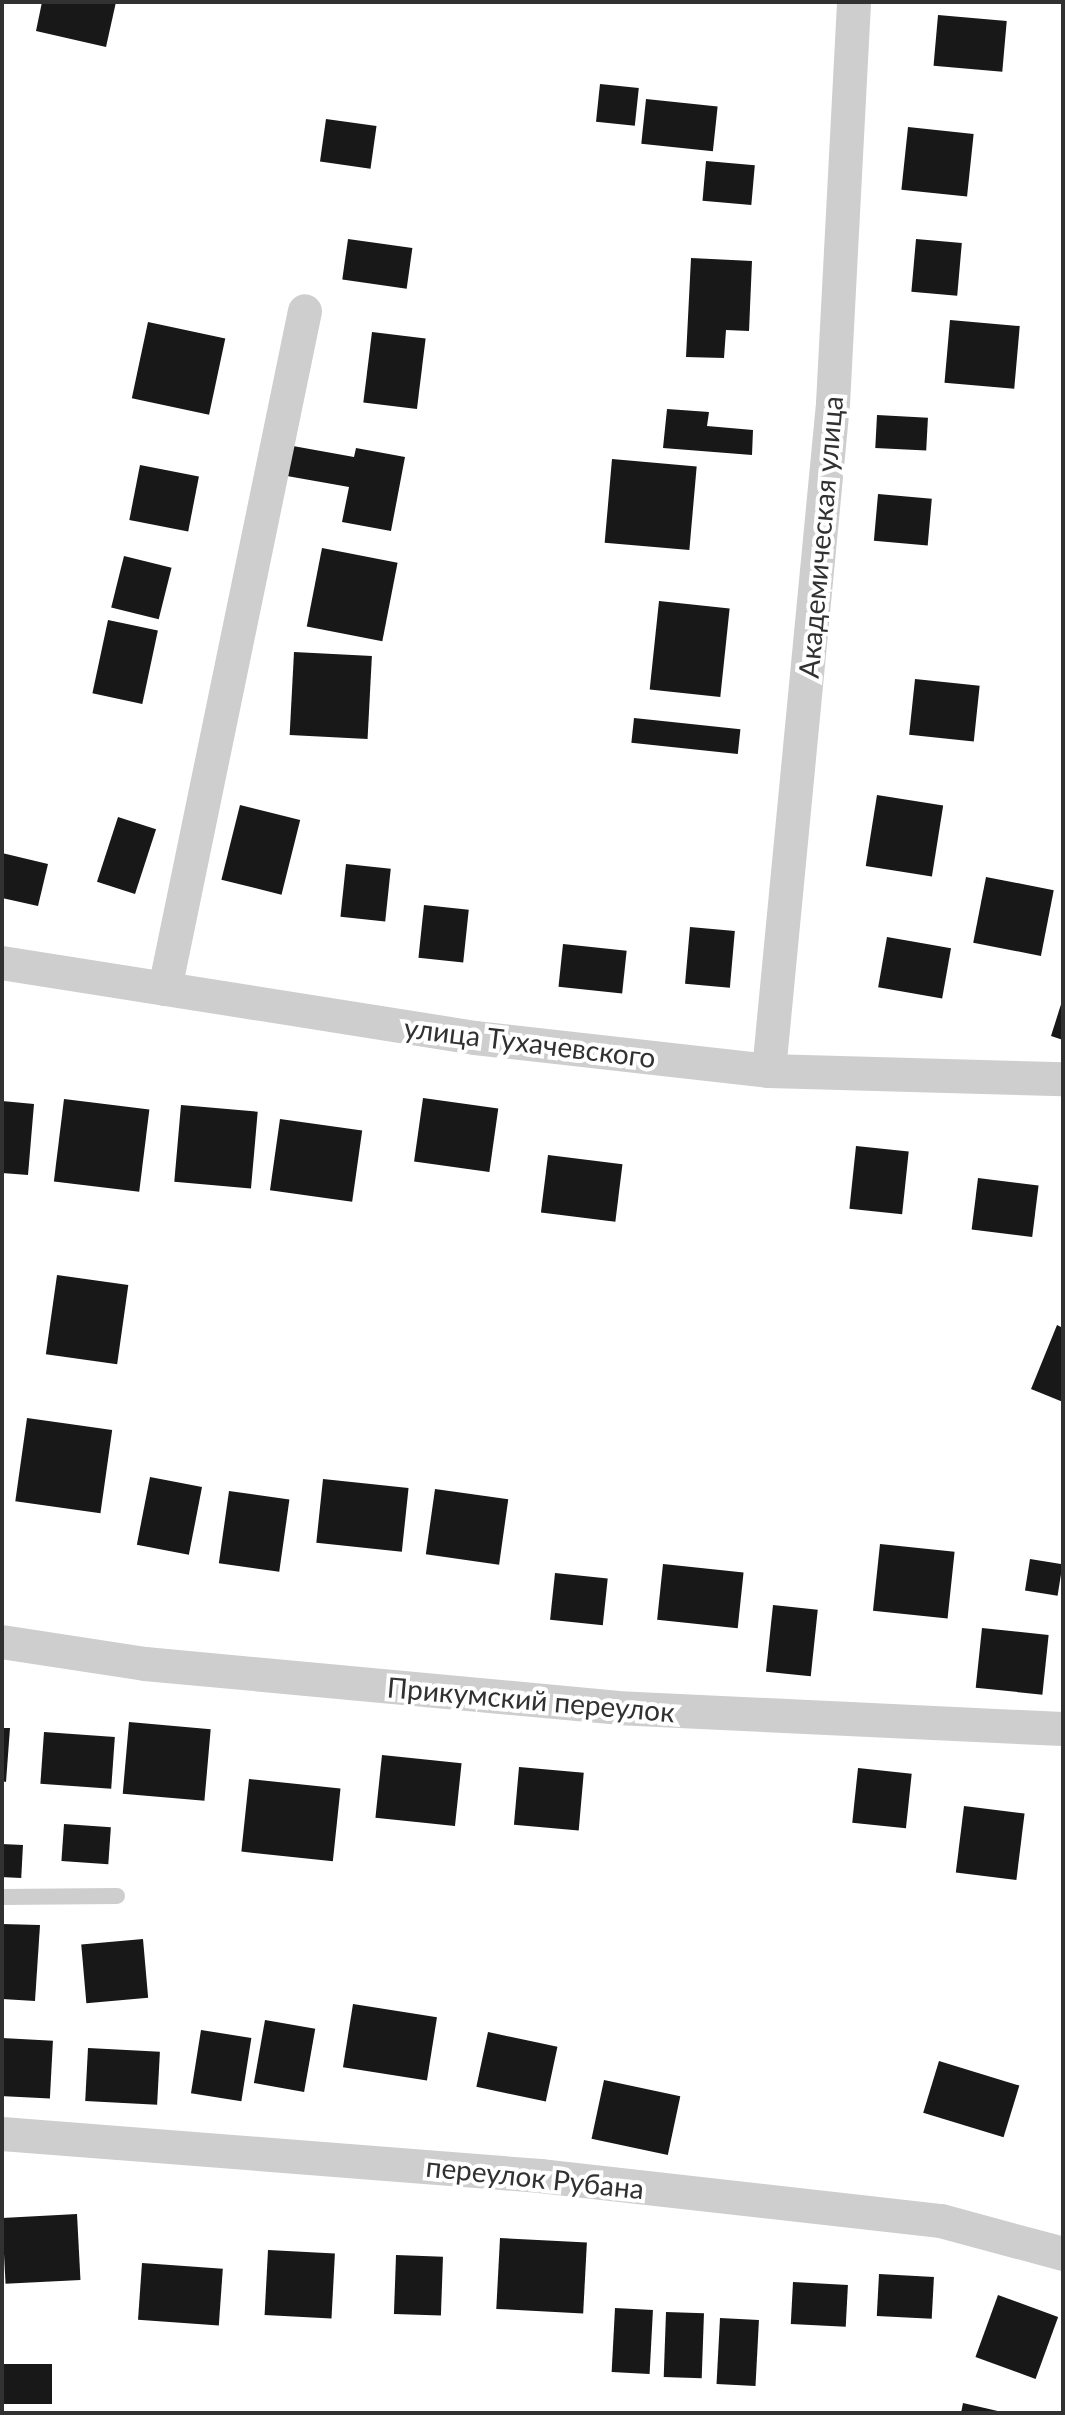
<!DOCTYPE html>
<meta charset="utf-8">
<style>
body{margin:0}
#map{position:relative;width:1065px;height:2415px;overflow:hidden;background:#fff;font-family:Lato,sans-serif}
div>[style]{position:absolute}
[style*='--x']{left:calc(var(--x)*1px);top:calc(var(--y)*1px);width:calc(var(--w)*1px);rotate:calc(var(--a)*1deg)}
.building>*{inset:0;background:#181818;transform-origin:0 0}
.lane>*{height:16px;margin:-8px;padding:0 8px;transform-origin:8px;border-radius:8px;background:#cecece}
.street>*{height:34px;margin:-17px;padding:0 17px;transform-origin:17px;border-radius:17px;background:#cecece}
span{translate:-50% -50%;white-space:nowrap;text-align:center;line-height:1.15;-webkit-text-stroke:8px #fff;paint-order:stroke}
.street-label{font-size:28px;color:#313131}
.frame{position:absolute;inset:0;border:4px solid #313131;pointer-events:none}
</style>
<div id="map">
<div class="building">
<i style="clip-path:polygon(42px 2px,116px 2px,106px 47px,36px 31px)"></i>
<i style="left:938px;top:15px;width:69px;height:51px;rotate:5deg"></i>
<i style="left:600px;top:84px;width:39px;height:38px;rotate:6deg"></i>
<i style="left:646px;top:99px;width:72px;height:45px;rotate:6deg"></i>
<i style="left:326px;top:119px;width:51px;height:43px;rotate:8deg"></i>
<i style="left:908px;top:127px;width:66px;height:63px;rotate:6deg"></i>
<i style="left:706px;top:161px;width:49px;height:40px;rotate:5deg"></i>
<i style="left:348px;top:239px;width:65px;height:41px;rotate:8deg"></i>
<i style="left:916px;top:239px;width:46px;height:53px;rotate:5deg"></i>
<i style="clip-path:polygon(691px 258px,752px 261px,749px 331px,726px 330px,724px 358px,686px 357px)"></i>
<i style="left:950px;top:320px;width:70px;height:63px;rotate:5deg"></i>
<i style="left:148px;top:322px;width:79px;height:78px;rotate:12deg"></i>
<i style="left:372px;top:332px;width:54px;height:71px;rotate:7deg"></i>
<i style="clip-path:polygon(667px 409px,709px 412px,707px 426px,753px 430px,752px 455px,663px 448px)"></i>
<i style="left:877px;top:415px;width:51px;height:33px;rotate:3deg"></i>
<i style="clip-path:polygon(293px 446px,354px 457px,356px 448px,405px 457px,391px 531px,342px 522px,349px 487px,287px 476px)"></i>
<i style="left:612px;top:459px;width:85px;height:84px;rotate:5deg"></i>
<i style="left:140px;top:465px;width:60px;height:56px;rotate:11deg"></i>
<i style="left:878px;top:494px;width:54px;height:47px;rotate:5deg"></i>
<i style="left:322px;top:548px;width:77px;height:80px;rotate:11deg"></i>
<i style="left:124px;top:556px;width:49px;height:53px;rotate:14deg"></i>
<i style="left:659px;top:601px;width:71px;height:89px;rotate:6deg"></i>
<i style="left:108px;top:620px;width:51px;height:75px;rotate:12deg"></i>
<i style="left:294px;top:652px;width:78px;height:83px;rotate:3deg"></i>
<i style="left:915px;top:679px;width:65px;height:56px;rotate:6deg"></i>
<i style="left:634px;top:718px;width:107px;height:25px;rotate:6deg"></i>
<i style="left:877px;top:795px;width:67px;height:72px;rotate:9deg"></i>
<i style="left:240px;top:805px;width:62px;height:77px;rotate:14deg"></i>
<i style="left:118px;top:817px;width:40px;height:68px;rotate:18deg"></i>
<i style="clip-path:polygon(2px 853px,48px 864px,38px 906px,2px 898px)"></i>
<i style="left:346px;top:864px;width:45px;height:53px;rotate:6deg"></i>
<i style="left:986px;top:877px;width:69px;height:67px;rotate:11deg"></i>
<i style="left:424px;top:905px;width:45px;height:53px;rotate:6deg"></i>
<i style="left:690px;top:927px;width:45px;height:57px;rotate:5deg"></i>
<i style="left:887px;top:937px;width:65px;height:51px;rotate:10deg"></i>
<i style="left:563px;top:944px;width:64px;height:43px;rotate:6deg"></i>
<i style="clip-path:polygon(1063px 998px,1063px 1040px,1051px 1036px)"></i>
<i style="left:423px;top:1098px;width:76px;height:64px;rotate:8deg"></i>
<i style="left:64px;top:1099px;width:86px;height:83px;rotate:7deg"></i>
<i style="clip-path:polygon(2px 1101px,34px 1104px,28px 1175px,2px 1173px)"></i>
<i style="left:181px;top:1105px;width:77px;height:77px;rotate:5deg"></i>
<i style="left:280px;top:1119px;width:83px;height:72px;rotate:8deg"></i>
<i style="left:856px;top:1146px;width:53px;height:63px;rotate:6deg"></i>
<i style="left:548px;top:1155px;width:75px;height:58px;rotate:7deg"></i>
<i style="left:978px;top:1178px;width:61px;height:52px;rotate:7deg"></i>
<i style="left:57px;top:1275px;width:72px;height:80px;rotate:8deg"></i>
<i style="clip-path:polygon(1057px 1325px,1063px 1328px,1063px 1402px,1031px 1389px)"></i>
<i style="left:27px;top:1418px;width:86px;height:84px;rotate:8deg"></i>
<i style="left:150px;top:1477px;width:53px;height:69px;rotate:11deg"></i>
<i style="left:323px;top:1479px;width:86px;height:64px;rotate:6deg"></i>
<i style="left:435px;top:1489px;width:74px;height:66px;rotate:8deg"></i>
<i style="left:229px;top:1491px;width:61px;height:73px;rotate:8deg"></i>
<i style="left:880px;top:1544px;width:75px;height:67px;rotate:6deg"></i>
<i style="left:1030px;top:1559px;width:33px;height:32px;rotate:9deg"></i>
<i style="left:663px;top:1564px;width:81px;height:56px;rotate:6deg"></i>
<i style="left:555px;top:1573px;width:53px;height:47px;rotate:6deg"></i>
<i style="left:773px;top:1605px;width:45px;height:67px;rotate:6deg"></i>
<i style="left:982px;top:1628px;width:67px;height:60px;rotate:6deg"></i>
<i style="left:129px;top:1722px;width:82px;height:72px;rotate:5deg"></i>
<i style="clip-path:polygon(2px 1728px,10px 1728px,6px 1782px,2px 1781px)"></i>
<i style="left:44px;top:1732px;width:71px;height:52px;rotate:4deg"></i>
<i style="left:382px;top:1755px;width:80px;height:63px;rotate:6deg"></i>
<i style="left:519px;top:1767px;width:65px;height:58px;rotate:5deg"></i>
<i style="left:858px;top:1768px;width:54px;height:55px;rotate:6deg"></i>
<i style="left:249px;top:1779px;width:92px;height:73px;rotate:6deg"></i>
<i style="left:964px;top:1806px;width:61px;height:67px;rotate:7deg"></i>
<i style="left:64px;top:1824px;width:47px;height:37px;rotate:4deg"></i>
<i style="left:2px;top:1844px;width:21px;height:33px;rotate:3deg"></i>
<i style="clip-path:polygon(2px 1924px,40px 1925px,35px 2001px,2px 1999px)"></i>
<i style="left:143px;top:1939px;width:59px;height:62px;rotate:85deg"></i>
<i style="left:353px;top:2004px;width:85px;height:64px;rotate:9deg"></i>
<i style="left:265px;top:2020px;width:51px;height:64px;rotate:10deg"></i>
<i style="left:201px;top:2030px;width:51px;height:64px;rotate:9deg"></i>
<i style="left:488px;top:2032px;width:71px;height:56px;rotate:12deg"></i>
<i style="left:2px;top:2038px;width:51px;height:58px;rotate:3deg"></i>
<i style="left:88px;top:2048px;width:72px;height:53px;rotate:3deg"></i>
<i style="left:939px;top:2061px;width:84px;height:54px;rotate:17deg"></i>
<i style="left:604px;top:2080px;width:78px;height:60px;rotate:12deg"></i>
<i style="left:77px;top:2214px;width:66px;height:75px;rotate:87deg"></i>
<i style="left:500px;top:2238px;width:87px;height:71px;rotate:3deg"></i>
<i style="left:268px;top:2250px;width:67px;height:65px;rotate:3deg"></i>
<i style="left:396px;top:2255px;width:47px;height:59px;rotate:2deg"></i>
<i style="left:142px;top:2263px;width:81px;height:57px;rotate:4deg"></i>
<i style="left:879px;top:2274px;width:55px;height:42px;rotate:3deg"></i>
<i style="left:793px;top:2282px;width:55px;height:42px;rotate:3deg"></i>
<i style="left:998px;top:2295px;width:64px;height:66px;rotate:20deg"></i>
<i style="left:615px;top:2308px;width:38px;height:64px;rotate:3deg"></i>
<i style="left:666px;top:2312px;width:38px;height:65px;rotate:2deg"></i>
<i style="left:720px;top:2318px;width:39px;height:66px;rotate:3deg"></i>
<i style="left:2px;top:2364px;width:50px;height:40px"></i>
<i style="clip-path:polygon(963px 2403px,1002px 2412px,1002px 2413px,961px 2413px)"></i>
</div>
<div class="lane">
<i style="--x:2;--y:1897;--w:115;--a:-0.5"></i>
</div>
<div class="street">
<i style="--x:2;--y:963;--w:479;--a:9"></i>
<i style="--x:475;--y:1038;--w:296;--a:6.4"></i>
<i style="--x:769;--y:1071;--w:294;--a:1.6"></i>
<i style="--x:165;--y:989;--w:692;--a:-78.33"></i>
<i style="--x:769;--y:1071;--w:670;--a:-84.52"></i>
<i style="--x:833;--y:404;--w:403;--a:-87"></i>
<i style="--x:2;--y:1642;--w:145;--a:8.7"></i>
<i style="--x:145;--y:1664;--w:473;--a:5.3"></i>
<i style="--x:616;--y:1708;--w:447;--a:2.7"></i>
<i style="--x:2;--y:2134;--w:540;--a:4.46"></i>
<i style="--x:540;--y:2176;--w:404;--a:6.4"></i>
<i style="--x:941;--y:2221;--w:126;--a:15.1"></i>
</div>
<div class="street-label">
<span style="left:820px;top:537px;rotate:-85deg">Академическая улица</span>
<span style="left:530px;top:1042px;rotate:7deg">улица Тухачевского</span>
<span style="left:531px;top:1699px;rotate:5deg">Прикумский переулок</span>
<span style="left:535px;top:2177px;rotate:6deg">переулок Рубана</span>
</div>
<div class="frame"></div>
</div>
